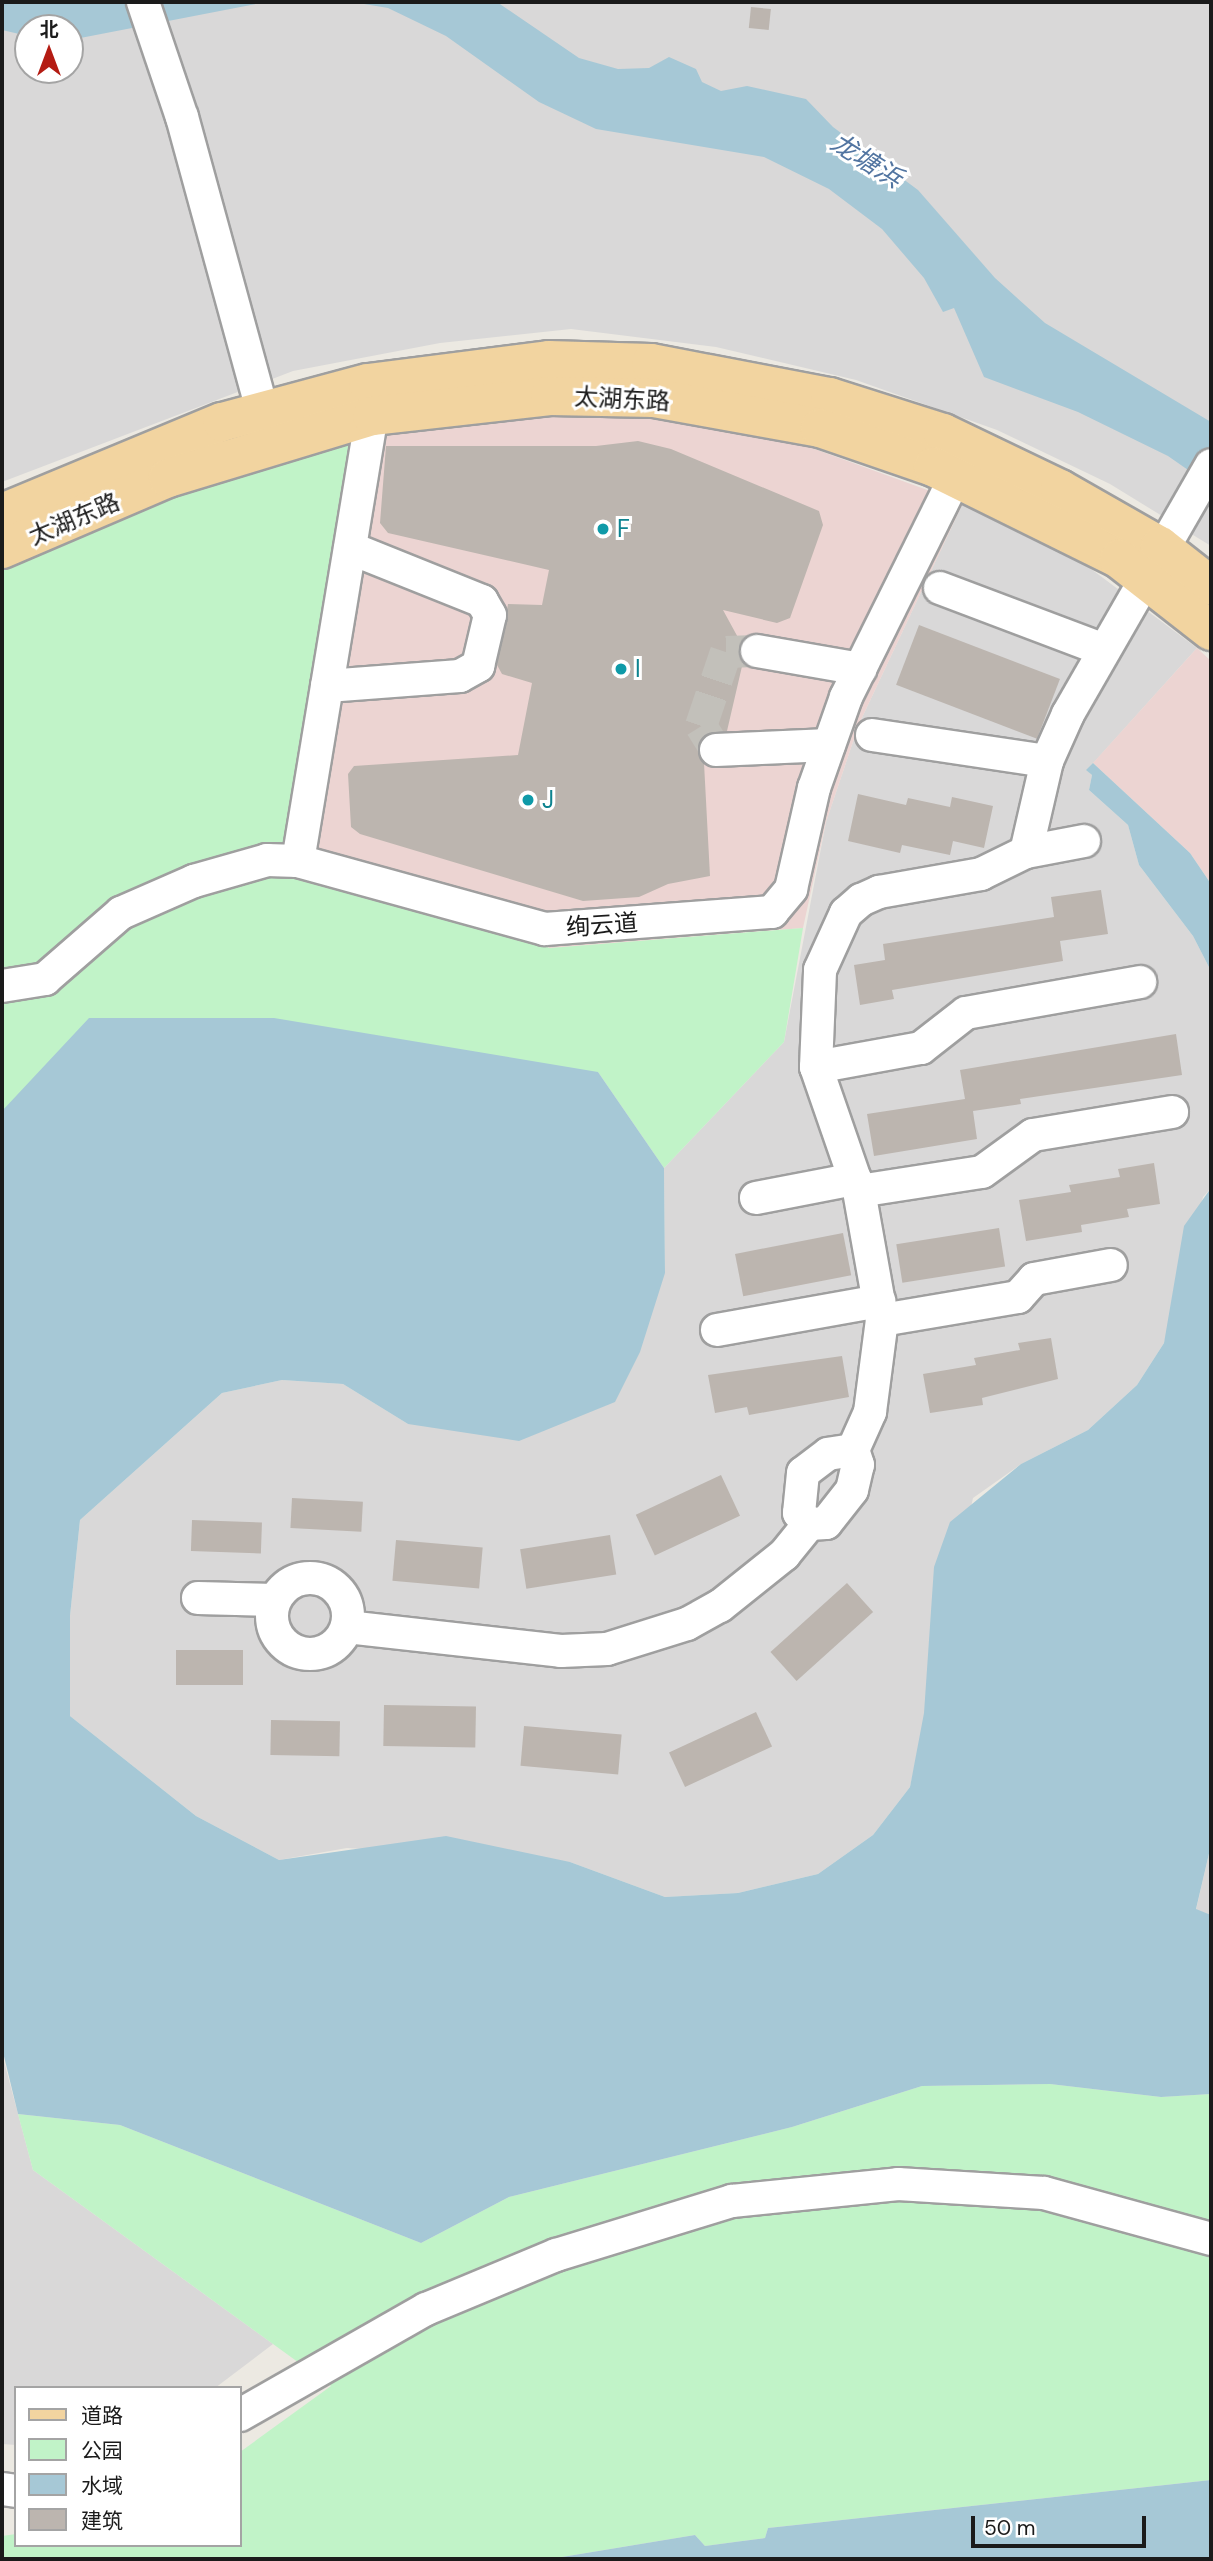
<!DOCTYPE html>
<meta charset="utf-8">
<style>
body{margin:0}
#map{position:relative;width:1213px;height:2561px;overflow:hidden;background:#ece9e2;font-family:"DM Sans","Noto Sans SC",sans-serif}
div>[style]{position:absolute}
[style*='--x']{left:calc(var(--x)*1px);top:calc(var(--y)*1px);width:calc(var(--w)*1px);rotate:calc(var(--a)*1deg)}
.residential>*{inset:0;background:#d9d8d8}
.commercial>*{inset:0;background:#ecd4d2}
.park>*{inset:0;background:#c1f3c8}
.water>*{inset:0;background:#a6c8d6}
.building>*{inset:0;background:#bcb5af;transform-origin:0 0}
.minor-tunnel>*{height:32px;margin-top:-16px;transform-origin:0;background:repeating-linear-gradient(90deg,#c2c0ba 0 32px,transparent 0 48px)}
.roads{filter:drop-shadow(2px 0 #9f9f9f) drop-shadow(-2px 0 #9f9f9f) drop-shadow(0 2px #9f9f9f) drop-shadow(0 -2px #9f9f9f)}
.minor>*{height:32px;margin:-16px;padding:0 16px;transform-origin:16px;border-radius:16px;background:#fff}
.minor>.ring{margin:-16px;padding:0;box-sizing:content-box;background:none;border:32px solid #fff;border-radius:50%}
.major>*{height:38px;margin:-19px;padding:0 19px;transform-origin:19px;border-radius:19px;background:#f2d4a0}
.dots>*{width:19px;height:19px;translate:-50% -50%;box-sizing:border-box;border:4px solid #fff;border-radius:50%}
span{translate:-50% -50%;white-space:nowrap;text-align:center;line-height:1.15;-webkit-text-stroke:6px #fff;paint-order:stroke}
.street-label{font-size:24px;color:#1b1b1b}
.culture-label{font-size:24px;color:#0d838f}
.left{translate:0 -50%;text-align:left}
.water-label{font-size:26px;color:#5275a1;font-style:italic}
.frame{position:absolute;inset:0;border:4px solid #1b1b1b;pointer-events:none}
.legend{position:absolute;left:14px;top:2386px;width:228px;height:161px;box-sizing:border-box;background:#fff;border:2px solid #a4a4a4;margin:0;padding:9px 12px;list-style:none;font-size:21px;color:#1b1b1b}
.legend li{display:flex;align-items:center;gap:14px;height:35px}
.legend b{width:35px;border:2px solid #a4a4a4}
.north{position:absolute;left:14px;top:14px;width:70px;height:70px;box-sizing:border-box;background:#fff;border:2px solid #a4a4a4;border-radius:50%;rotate:0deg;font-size:19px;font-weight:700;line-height:28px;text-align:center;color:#1b1b1b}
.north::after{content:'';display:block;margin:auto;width:24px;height:32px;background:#b41c13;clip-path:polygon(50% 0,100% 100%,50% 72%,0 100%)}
.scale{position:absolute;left:971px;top:2516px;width:175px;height:32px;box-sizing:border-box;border:4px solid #1b1b1b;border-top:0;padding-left:9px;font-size:21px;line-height:24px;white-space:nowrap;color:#1b1b1b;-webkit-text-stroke:5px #fff;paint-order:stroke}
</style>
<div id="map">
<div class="residential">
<i style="clip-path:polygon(evenodd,2px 2px,1211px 2px,1211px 546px,1110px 484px,997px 430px,856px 380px,716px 347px,571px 329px,440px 343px,293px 371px,2px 482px,2px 2px,28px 28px,70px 28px,70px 70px,28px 70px,28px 28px)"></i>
<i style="clip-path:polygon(963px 503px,1087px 566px,1197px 648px,1087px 770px,1092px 775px,1089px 790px,1128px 825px,1139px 865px,1193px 936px,1211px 971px,1211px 1188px,1203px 1197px,1164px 1343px,1137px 1385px,1088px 1430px,1021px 1464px,973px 1498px,910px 1787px,873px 1835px,818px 1874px,738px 1893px,665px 1897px,570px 1862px,347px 1848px,279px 1860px,196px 1816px,70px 1716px,70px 1616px,80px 1520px,222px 1393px,282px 1380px,343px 1384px,408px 1424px,665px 1273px,664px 1168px,784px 1042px,826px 822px,859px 724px)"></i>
<i style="clip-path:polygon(1211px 1845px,1211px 1915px,1196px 1910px)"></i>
<i style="clip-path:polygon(2px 2054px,33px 2170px,273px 2344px,215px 2388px,16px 2388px,16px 2445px,2px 2444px)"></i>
</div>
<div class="commercial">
<i style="clip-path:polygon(540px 415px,638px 417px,723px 427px,809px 447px,963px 503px,859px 724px,826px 822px,803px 928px,550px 948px,302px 881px,375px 436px)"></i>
<i style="clip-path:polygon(1197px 648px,1211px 661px,1211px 884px,1190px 853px,1093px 763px)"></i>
</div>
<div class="park">
<i style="clip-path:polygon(375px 436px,302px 881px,550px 948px,803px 928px,784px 1042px,664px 1168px,598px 1072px,2px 1111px,2px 568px,168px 499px,278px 460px)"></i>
<i style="clip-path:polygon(1050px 2084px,1161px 2097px,1211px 2094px,1211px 2480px,768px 2528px,765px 2538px,705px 2546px,695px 2535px,550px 2559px,2px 2559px,2px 2536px,16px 2534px,16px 2545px,240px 2545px,240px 2452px,331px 2386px,33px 2170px,18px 2114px,120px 2125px,421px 2243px,509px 2197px,792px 2127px,922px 2086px)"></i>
</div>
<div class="water">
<i style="clip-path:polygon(2px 2px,266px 2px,70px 40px,70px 28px,28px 28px,28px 36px,2px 30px)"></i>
<i style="clip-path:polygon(352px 2px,497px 2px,579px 58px,618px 69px,649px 68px,669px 57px,696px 69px,702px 82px,721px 91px,747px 86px,806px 99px,833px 127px,918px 190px,995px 278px,1045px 323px,1211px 422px,1211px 486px,1168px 456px,1078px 412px,984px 377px,954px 308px,943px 312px,924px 278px,882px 229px,829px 189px,764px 157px,596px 129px,539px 102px,446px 36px,388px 8px)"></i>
<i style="clip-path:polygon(1093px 763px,1190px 853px,1211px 884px,1211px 971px,1193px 936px,1139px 865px,1128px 825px,1089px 790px,1092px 775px,1086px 770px)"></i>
<i style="clip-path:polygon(89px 1018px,274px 1018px,598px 1072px,664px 1168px,665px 1273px,640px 1352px,615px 1402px,519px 1441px,408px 1424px,343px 1384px,282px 1380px,222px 1393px,80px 1520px,70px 1616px,70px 1716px,196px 1816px,279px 1860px,446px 1836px,570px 1862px,665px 1897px,738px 1893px,818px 1874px,873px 1835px,910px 1787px,924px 1713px,934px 1567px,950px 1522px,1021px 1464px,1088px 1430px,1137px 1385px,1164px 1343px,1184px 1226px,1211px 1188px,1211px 1845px,1196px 1909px,1211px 1915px,1211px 2094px,1161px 2097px,1050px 2084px,922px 2086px,792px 2127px,509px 2197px,421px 2243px,120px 2125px,18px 2114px,2px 2048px,2px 1111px)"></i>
<i style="clip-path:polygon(1211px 2480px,1211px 2559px,550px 2559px,695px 2535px,705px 2546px,765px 2538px,768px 2528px)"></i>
</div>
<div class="building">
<i style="left:751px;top:7px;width:20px;height:21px;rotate:6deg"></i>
<i style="clip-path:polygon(638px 441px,671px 449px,819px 511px,823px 525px,790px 618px,777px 623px,723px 610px,741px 643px,743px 662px,727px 731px,706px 735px,698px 750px,704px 763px,710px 876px,668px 884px,639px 897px,583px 901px,360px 834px,351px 827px,348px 774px,354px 766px,518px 755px,532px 683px,502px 674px,497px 665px,508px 604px,542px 605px,549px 570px,388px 533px,380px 523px,386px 446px,596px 446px)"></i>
<i style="left:919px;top:625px;width:151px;height:64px;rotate:21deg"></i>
<i style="clip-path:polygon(858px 794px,906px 805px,908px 798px,950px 807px,952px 797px,993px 806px,984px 848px,953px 841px,950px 855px,902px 845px,900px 853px,848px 841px)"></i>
<i style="clip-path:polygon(1101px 890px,1108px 934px,1060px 941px,1063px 961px,892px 990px,894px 999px,860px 1005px,854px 965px,885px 960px,883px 944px,1054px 917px,1051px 897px)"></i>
<i style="clip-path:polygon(1176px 1034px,1182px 1075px,1020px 1099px,1021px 1104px,973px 1111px,977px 1139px,874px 1156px,867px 1114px,965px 1099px,960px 1070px)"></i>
<i style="clip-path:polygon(1154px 1163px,1160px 1204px,1127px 1209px,1129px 1217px,1081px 1225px,1082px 1232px,1026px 1241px,1019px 1200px,1071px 1192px,1069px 1185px,1120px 1177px,1118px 1169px)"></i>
<i style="left:999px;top:1228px;width:39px;height:104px;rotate:81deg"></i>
<i style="left:843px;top:1233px;width:43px;height:110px;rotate:79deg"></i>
<i style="clip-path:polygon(1051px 1338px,1058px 1379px,982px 1398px,983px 1405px,930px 1413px,923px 1374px,976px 1365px,974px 1358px,1020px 1350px,1018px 1343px)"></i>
<i style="clip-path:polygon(842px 1356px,849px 1397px,749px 1415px,747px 1407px,715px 1413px,708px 1375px)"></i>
<i style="left:721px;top:1475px;width:45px;height:94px;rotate:65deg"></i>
<i style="left:292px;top:1498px;width:71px;height:30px;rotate:3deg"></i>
<i style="left:192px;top:1520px;width:70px;height:31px;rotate:2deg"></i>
<i style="left:610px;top:1535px;width:40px;height:91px;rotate:81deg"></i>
<i style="left:396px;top:1540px;width:87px;height:41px;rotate:5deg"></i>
<i style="left:847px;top:1583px;width:39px;height:103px;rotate:48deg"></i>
<i style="left:176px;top:1650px;width:67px;height:35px"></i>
<i style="left:384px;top:1705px;width:92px;height:41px;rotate:1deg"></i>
<i style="left:756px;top:1712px;width:38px;height:96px;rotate:65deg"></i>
<i style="left:271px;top:1720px;width:69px;height:35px;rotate:1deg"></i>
<i style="left:524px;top:1726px;width:98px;height:40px;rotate:5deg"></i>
</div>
<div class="minor-tunnel">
<i style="--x:716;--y:750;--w:28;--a:-122"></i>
<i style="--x:701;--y:726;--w:78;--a:-71.3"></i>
<i style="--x:726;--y:652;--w:31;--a:-2"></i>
</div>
<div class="roads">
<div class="minor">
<i style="--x:143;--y:2;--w:121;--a:71.3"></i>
<i style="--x:182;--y:117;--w:303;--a:74.7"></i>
<i style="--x:940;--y:588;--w:175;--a:20.7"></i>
<i style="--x:757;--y:651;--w:105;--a:9.9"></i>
<i style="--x:327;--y:686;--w:133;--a:-4.3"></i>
<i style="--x:460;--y:676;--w:21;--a:-29"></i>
<i style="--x:478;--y:666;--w:52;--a:-76.8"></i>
<i style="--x:490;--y:615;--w:16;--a:-120"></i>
<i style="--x:482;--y:601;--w:142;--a:-158.1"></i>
<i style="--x:872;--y:735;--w:177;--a:8.5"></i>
<i style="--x:716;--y:750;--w:113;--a:-2.5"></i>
<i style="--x:1026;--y:852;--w:59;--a:-10.7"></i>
<i style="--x:298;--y:861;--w:451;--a:-80.6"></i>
<i style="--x:2;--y:986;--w:44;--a:-9.2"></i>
<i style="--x:45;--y:979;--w:101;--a:-41"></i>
<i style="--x:121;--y:913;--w:80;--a:-23.7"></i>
<i style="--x:194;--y:881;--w:76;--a:-16"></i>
<i style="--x:267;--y:860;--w:31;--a:2"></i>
<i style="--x:298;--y:861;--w:256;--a:15.4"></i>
<i style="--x:545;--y:929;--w:228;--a:-4.3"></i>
<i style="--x:772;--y:912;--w:30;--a:-50"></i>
<i style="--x:791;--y:889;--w:104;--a:-77.2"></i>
<i style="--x:814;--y:788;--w:96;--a:-70.6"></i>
<i style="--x:846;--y:697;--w:246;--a:-63.6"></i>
<i style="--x:816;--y:1067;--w:107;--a:-10.3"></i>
<i style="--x:921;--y:1048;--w:57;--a:-37.9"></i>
<i style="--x:966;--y:1013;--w:177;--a:-10.1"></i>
<i style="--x:859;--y:1191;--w:124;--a:-8.8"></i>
<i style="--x:982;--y:1172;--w:63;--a:-36"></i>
<i style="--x:1033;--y:1135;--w:141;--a:-9.4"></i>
<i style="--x:756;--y:1198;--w:101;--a:-10.9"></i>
<i style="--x:882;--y:1320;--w:138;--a:-9.6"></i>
<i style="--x:1018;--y:1297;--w:24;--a:-48"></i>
<i style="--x:1034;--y:1279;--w:78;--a:-10.3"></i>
<i style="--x:717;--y:1330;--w:165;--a:-10.1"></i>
<i style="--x:853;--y:1450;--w:25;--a:171"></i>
<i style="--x:828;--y:1454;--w:31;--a:143"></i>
<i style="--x:803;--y:1473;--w:40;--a:95.7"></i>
<i style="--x:799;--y:1513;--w:15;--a:48"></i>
<i style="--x:809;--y:1524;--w:17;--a:-3"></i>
<i style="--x:826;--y:1523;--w:42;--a:-51.8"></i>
<i style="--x:852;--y:1490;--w:26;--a:-77"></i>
<i style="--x:858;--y:1465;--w:16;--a:-108"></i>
<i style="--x:853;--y:1450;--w:42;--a:-65.9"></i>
<i style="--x:870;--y:1412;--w:93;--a:-82.6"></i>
<i style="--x:882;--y:1320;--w:131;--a:-100.1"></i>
<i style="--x:859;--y:1191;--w:131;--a:-109.1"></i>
<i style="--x:816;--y:1067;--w:97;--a:-87.6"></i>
<i style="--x:820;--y:970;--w:63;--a:-65.5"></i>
<i style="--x:846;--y:913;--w:20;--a:-41"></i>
<i style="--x:861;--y:900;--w:20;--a:-24"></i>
<i style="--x:879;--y:892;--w:104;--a:-10"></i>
<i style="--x:981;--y:874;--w:50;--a:-26.1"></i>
<i style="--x:1026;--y:852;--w:93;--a:-77"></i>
<i style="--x:1047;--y:761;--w:51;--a:-65.9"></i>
<i style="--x:1068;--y:714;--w:287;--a:-60.1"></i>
<i class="ring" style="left:272px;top:1578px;width:44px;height:44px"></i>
<i style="--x:198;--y:1598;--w:76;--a:1.5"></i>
<i style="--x:347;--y:1627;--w:215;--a:6.4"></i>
<i style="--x:561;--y:1651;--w:46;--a:-2.5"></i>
<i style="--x:607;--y:1649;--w:84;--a:-17.4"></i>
<i style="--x:687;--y:1624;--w:38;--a:-29"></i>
<i style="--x:720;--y:1606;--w:82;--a:-38.6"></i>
<i style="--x:784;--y:1555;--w:40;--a:-51"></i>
<i style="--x:240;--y:2415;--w:214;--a:-29.7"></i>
<i style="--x:426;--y:2309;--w:141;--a:-22.6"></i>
<i style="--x:556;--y:2255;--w:184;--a:-17.1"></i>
<i style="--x:732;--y:2201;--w:167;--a:-5.8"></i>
<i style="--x:898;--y:2184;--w:146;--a:3.5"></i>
<i style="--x:1044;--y:2193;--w:173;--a:15.4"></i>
<i style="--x:2;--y:2489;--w:14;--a:8"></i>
</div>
<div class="major">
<i style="--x:2;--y:513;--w:238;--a:-22.5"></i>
<i style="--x:222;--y:422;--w:151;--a:-15"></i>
<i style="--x:368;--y:383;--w:182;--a:-7.2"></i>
<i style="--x:549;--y:360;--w:102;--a:1.7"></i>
<i style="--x:651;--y:363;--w:182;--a:10.8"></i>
<i style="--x:830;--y:397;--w:119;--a:17.7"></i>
<i style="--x:943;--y:433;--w:130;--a:25.6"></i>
<i style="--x:1060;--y:489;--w:115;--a:29.7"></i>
<i style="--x:1160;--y:546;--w:65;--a:38.1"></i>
<i style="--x:2;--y:549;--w:181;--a:-23.2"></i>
<i style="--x:168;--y:478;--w:213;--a:-16.9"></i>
<i style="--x:372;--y:416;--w:179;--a:-6.4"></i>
<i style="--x:550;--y:396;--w:104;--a:1.1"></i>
<i style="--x:654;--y:398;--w:169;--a:10.2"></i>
<i style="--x:820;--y:428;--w:120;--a:19"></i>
<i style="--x:933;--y:467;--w:208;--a:26.3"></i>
<i style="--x:1119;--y:559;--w:117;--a:38"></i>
</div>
</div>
<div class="dots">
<i style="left:603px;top:529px;background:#0f9aa8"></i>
<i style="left:621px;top:669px;background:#0f9aa8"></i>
<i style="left:528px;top:800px;background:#0f9aa8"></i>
</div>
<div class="street-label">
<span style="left:622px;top:399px;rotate:3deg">太湖东路</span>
<span style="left:74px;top:519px;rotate:-23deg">太湖东路</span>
<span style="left:602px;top:925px;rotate:-4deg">绚云道</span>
</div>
<div class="culture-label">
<span class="left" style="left:617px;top:529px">F</span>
<span class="left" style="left:635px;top:669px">I</span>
<span class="left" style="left:542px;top:800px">J</span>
</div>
<div class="water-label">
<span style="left:866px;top:161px;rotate:32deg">龙塘浜</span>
</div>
<div class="frame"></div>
<ul class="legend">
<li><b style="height:9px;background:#f2d4a0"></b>道路</li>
<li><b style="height:19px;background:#c1f3c8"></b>公园</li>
<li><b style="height:19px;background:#a6c8d6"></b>水域</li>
<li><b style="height:19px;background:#bcb5af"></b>建筑</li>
</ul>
<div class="north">北</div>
<div class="scale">50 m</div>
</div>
